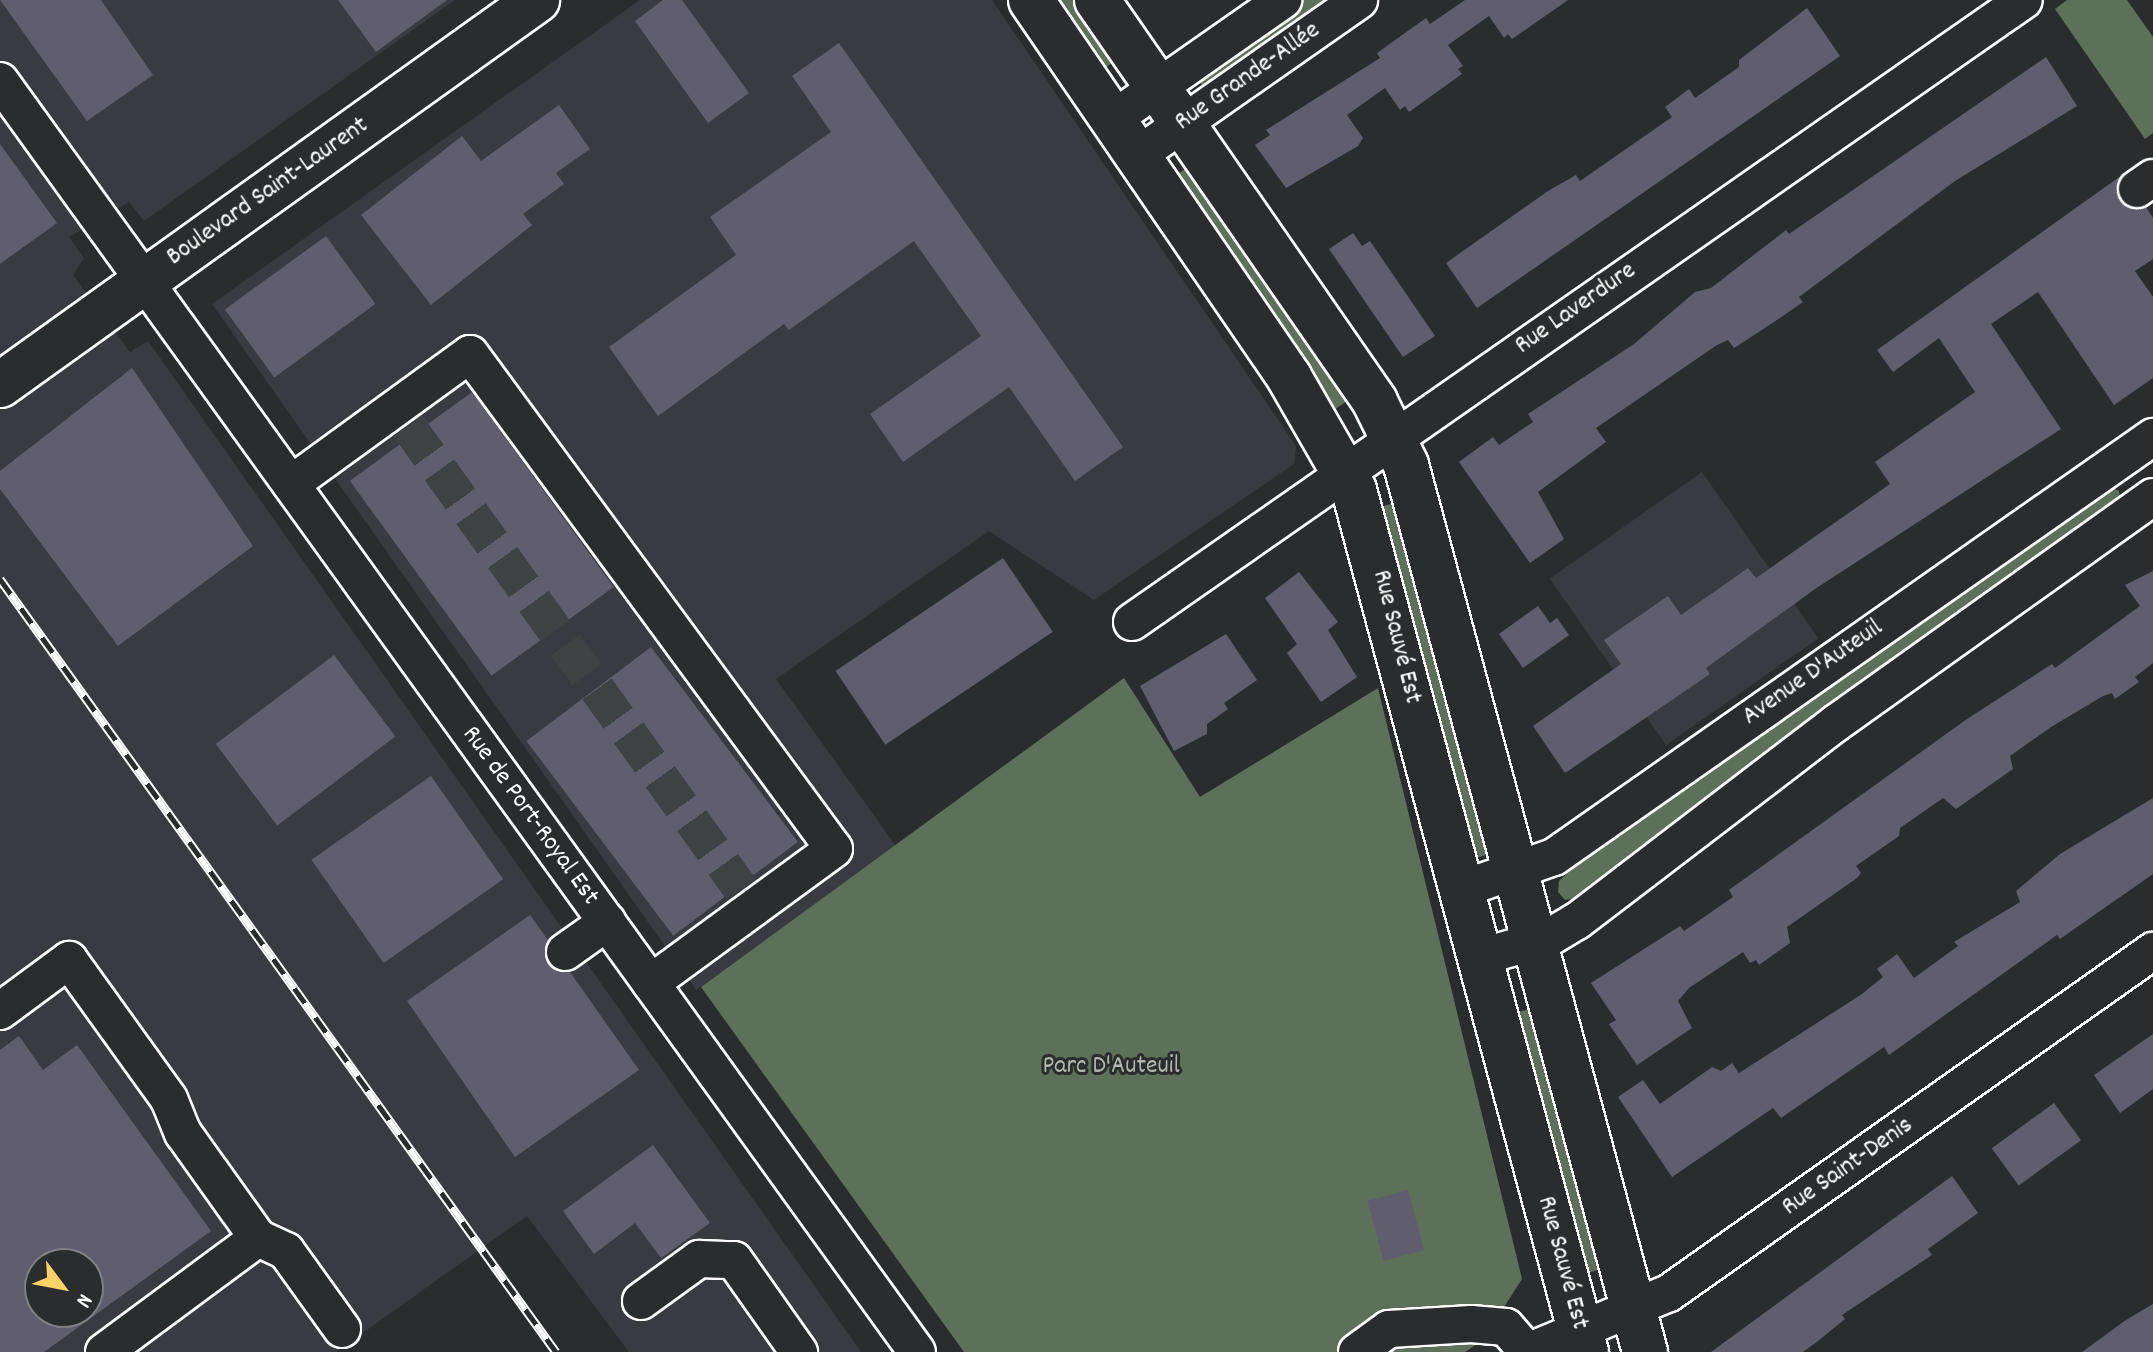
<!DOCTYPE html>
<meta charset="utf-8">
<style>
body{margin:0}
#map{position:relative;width:2153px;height:1352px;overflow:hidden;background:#2a2d2e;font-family:Dekko,sans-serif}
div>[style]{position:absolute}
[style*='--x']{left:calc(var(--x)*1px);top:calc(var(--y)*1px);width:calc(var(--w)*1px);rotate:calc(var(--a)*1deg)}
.built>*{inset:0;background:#3a3b42;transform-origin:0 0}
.green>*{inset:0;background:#5d705a;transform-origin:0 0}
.building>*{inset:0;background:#605d6f;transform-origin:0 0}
.minor-tunnel>*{height:36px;margin-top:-18px;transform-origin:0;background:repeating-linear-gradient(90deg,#3f4243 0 36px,transparent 0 54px)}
.roads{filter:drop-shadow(2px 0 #fff) drop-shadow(-2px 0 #fff) drop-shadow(0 2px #fff) drop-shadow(0 -2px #fff)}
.minor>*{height:36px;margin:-18px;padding:0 18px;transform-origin:18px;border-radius:18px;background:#2a2d2e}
.major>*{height:44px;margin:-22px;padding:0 22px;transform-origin:22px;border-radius:22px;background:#2a2d2e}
.rail>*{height:9px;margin-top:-4.5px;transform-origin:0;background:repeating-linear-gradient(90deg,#2a2d2e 0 18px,#fff 0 36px);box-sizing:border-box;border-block:2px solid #fff}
span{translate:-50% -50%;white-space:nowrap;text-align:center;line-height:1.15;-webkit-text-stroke:6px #2a2d2e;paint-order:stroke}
.street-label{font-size:26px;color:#fff}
.park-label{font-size:26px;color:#aeb8ac}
.north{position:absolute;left:24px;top:1248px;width:80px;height:80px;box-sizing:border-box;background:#2a2d2e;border:2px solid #7f8182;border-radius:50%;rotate:122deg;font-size:22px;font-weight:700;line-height:32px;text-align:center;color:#fff}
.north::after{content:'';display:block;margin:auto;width:28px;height:36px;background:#ffd166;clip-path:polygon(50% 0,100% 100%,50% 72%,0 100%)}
</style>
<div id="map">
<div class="built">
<i style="clip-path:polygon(evenodd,0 0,455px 0,144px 221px,129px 202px,69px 237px,84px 258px,73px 275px,130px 352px,148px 341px,861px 1352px,629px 1352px,527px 1216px,336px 1352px,0 1352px,0 0,40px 1264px,88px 1264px,88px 1312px,40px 1312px,40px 1264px)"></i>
<i style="clip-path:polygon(640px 0,992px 0,1296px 446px,1294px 464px,1094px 600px,989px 531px,776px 679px,896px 846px,696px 990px,212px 304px)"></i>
<i style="left:1702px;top:472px;width:203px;height:186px;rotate:55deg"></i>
</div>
<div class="green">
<i style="clip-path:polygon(1052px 0,1075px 0,1116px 60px,1101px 71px)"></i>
<i style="clip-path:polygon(1304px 0,1337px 0,1206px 91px,1195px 76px)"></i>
<i style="clip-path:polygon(2067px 0,2127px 0,2153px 37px,2153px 133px,2145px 139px,2055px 9px)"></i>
<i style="left:1189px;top:166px;width:283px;height:19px;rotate:55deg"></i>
<i style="clip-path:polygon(2108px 485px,2119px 491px,2121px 503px,1577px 898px,1565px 900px,1558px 892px,1559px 881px,1572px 869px,1835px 675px)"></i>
<i style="left:1398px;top:502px;width:364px;height:19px;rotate:75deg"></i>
<i style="clip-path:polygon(1124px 678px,1200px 797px,1378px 688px,1522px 1279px,1483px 1340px,1465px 1352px,964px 1352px,701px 987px)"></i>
<i style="left:1533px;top:1008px;width:270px;height:19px;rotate:75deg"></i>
</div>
<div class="building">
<i style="clip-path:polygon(0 0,101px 0,153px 75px,87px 121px)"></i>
<i style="clip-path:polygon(338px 0,447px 0,376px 52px)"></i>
<i style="clip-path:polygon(663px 0,682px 0,749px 93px,708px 123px,635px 21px)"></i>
<i style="clip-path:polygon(1465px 0,1568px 0,1512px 39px,1508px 34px,1504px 38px,1489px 16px,1448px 45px,1463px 66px,1458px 69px,1462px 74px,1409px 112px,1405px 106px,1400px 110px,1385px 88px,1347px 115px,1363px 138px,1358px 146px,1286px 188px,1255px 145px,1270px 135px,1266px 130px,1380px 58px,1377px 53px,1426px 18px,1430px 24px)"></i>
<i style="clip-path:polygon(1807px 8px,1840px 56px,1477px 308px,1446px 263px,1548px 191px,1576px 175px,1580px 181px,1672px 117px,1665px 107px,1689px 89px,1695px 98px,1739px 67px,1739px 60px)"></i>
<i style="clip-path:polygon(839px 43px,1123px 447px,1075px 481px,1009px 387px,903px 462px,870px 414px,981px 336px,914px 241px,789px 330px,784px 324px,658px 416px,609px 347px,736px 255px,710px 217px,831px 132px,792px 76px)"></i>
<i style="clip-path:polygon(2046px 57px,2077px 106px,1955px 181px,1799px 297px,1803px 302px,1774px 322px,1734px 348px,1728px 340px,1717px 345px,1596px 428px,1606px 442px,1538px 492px,1564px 539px,1530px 563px,1459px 462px,1493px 437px,1499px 445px,1533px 422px,1528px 414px,1634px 344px,1695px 292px,1711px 288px,1786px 230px,1789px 234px)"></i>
<i style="clip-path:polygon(559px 105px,590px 149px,556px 173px,564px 184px,523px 214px,532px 225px,431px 305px,361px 215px,462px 136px,481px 161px)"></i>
<i style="clip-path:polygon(0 144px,57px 223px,0 264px)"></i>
<i style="clip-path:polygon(2122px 175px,2116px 190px,2120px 201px,2129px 208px,2146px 207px,2153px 218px,2153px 259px,2135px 271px,2153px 297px,2153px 378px,2114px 405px,2038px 292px,1991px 324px,2061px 429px,1815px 589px,1706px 668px,1710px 674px,1565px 773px,1533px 726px,1621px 664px,1604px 640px,1668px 596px,1681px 615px,1748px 568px,1756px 578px,1890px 484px,1875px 462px,1975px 392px,1939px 338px,1893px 372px,1877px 350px)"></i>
<i style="clip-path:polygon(1353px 233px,1362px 246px,1370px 241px,1435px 336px,1403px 357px,1329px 249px)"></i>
<i style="left:326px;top:236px;width:84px;height:125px;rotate:54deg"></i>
<i style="clip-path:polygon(132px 368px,253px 546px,118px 646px,0 489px,0 471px)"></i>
<i style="left:472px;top:392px;width:241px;height:151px;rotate:54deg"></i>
<i style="left:1003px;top:558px;width:89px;height:202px;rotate:56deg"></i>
<i style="clip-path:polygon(2153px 571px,2153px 663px,2135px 677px,2139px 682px,2115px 699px,2112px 693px,2103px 696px,2051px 727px,2010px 756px,2013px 769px,1956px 809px,1943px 798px,1900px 828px,1899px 836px,1856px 866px,1861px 873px,1857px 878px,1787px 927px,1790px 943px,1759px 965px,1756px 960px,1750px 963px,1743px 952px,1689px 988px,1678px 1001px,1692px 1028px,1637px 1065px,1609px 1024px,1616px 1020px,1591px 983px,1680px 926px,1684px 931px,1733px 897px,1729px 890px,1967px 719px,2052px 664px,2055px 668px,2140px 606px,2125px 585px)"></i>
<i style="clip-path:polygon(1299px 572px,1338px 622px,1328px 630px,1357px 677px,1321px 702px,1287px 653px,1297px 644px,1265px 598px)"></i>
<i style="clip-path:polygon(1538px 606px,1550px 623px,1557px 618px,1569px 635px,1523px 668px,1499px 634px)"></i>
<i style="clip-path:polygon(1226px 634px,1257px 680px,1224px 703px,1228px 709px,1207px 724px,1207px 734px,1174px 751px,1140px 686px)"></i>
<i style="left:651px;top:647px;width:244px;height:156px;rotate:53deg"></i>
<i style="left:334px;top:655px;width:102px;height:148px;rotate:53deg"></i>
<i style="left:431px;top:776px;width:126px;height:146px;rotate:55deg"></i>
<i style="clip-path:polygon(2153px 798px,2153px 874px,2060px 939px,2057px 935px,1889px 1055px,1884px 1047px,1781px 1118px,1773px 1108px,1672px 1177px,1618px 1097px,1643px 1080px,1660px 1104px,1712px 1067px,1721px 1071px,1732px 1063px,1739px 1073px,1862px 994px,1883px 977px,1877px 969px,1897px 954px,1914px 978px,1958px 946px,1954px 942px,2020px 902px,2016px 891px,2060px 854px)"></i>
<i style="clip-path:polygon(530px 915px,548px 940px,548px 964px,557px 971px,570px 972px,639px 1070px,515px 1157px,407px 1001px)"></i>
<i style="clip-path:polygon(2153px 1034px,2153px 1089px,2120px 1113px,2094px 1075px)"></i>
<i style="clip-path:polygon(evenodd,19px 1036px,43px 1070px,77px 1045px,211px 1231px,44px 1352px,0 1352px,0 1050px,19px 1036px,40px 1264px,88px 1264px,88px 1312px,40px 1312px,40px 1264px)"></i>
<i style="left:2054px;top:1103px;width:46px;height:77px;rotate:54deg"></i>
<i style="clip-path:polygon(653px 1145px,710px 1223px,661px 1258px,635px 1223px,594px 1254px,563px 1211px)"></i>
<i style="clip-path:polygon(1952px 1176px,1978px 1213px,1928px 1249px,1932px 1255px,1842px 1315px,1845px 1319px,1818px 1341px,1803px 1352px,1711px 1352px)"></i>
<i style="left:1408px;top:1190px;width:62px;height:42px;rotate:75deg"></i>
<i style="clip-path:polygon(2153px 1304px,2153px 1352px,2082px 1352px,2126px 1320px)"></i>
</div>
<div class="minor-tunnel">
<i style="--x:408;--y:426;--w:570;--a:54.28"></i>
</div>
<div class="roads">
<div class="minor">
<i style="--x:0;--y:81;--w:1567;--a:54.19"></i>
<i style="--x:1113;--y:119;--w:208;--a:-35"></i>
<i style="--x:1138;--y:155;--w:270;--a:-35"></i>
<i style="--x:2137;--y:189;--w:19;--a:-35"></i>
<i style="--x:291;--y:484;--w:221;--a:-36"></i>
<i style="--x:470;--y:354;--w:614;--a:53.67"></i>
<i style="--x:834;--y:849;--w:227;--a:143.8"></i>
<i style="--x:1132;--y:622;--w:1087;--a:-34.89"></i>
<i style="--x:1462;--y:889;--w:97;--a:-19.2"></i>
<i style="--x:1554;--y:857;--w:732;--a:-35.04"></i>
<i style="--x:565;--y:952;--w:52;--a:-35.5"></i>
<i style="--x:1480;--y:957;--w:73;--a:-15.9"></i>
<i style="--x:1550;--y:937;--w:31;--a:-31"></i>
<i style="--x:1577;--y:921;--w:326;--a:-37.4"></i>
<i style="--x:1836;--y:723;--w:389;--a:-35.5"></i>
<i style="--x:0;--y:1011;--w:86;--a:-36.5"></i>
<i style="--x:69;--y:960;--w:171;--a:54.3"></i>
<i style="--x:169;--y:1099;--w:37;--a:68"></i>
<i style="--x:183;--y:1133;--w:129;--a:54.5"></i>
<i style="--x:258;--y:1238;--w:31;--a:25"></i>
<i style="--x:286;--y:1251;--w:96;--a:54.3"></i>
<i style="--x:641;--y:1301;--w:72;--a:-35.9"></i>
<i style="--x:699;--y:1259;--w:35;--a:2"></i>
<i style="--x:734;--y:1260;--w:113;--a:54.8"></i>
<i style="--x:104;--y:1352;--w:192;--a:-36.5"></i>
<i style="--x:1357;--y:1352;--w:39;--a:-36"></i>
<i style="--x:1389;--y:1329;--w:82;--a:-3.5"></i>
<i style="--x:1471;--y:1324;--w:35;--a:5"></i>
<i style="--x:1506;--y:1327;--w:32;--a:49"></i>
<i style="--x:1527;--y:1352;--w:154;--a:-22.6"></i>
<i style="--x:1669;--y:1293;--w:593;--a:-35.25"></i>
</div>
<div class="major">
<i style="--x:1031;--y:0;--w:457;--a:55.6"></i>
<i style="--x:1289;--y:377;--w:130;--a:60.1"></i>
<i style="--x:1354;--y:490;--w:893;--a:74.94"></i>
<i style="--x:1097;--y:0;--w:489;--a:55.3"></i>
<i style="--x:1375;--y:402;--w:70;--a:63.8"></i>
<i style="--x:1406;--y:465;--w:919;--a:74.92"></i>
<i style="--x:0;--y:385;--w:661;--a:-35.64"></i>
</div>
</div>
<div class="rail">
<i style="--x:0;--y:579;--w:952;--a:54.27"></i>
</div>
<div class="street-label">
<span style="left:1248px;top:77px;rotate:-35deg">Rue Grande-Allée</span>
<span style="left:268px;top:192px;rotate:-35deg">Boulevard Saint-Laurent</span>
<span style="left:1576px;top:309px;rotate:-35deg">Rue Laverdure</span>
<span style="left:1396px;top:637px;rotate:76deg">Rue Sauvé Est</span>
<span style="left:1813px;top:673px;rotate:-35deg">Avenue D'Auteuil</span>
<span style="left:530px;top:816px;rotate:54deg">Rue de Port-Royal Est</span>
<span style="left:1848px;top:1167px;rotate:-35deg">Rue Saint-Denis</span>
<span style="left:1562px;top:1263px;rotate:75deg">Rue Sauvé Est</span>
</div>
<div class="park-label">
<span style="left:1111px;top:1067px">Parc D'Auteuil</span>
</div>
<div class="north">N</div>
</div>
